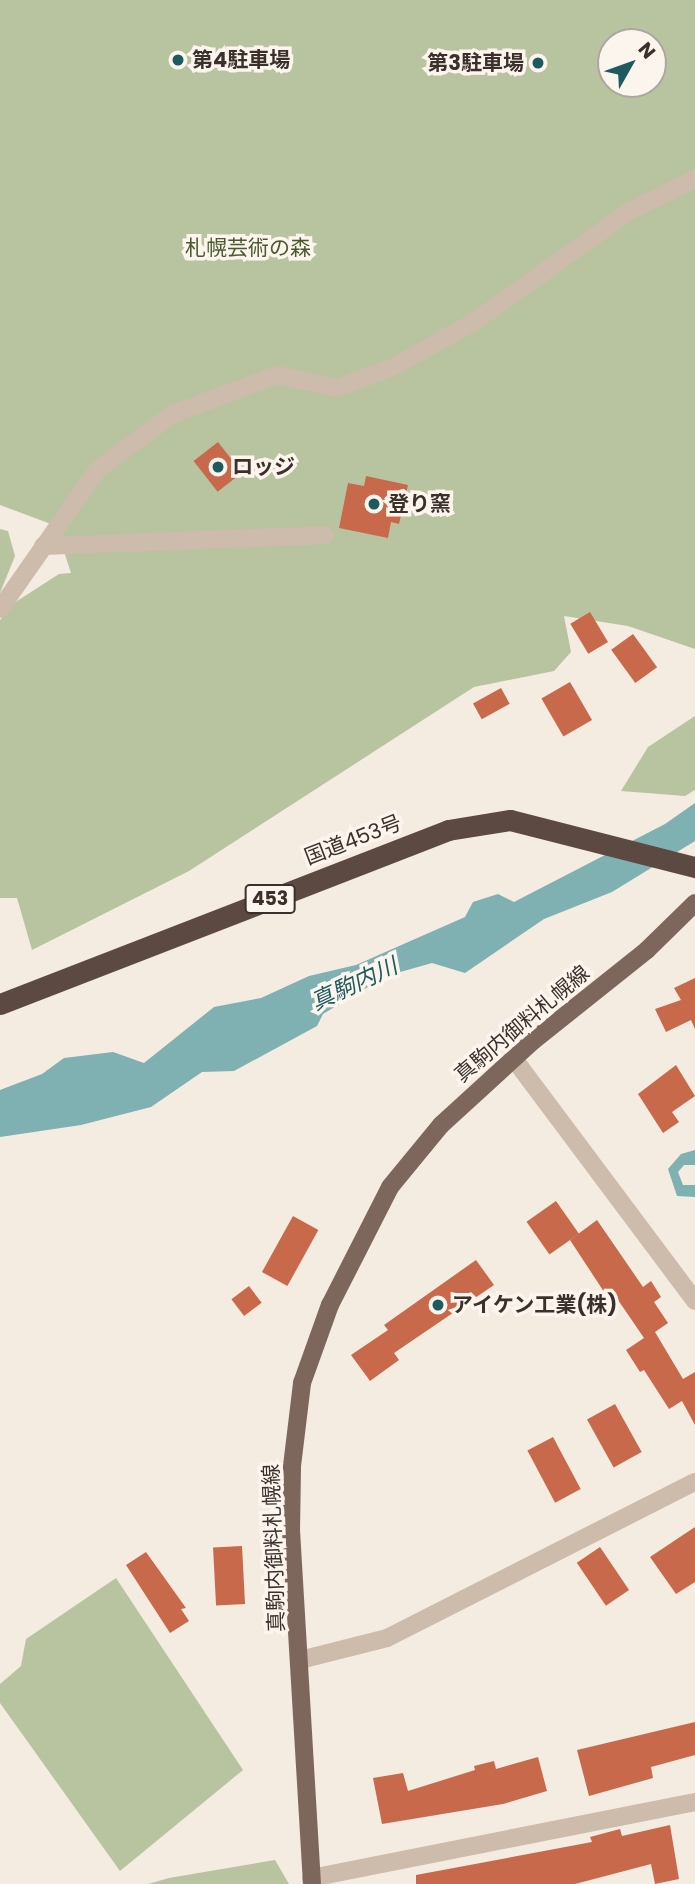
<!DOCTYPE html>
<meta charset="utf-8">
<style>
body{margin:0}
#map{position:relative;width:695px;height:1884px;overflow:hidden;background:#f4ebe1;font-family:Poppins,"Noto Sans JP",sans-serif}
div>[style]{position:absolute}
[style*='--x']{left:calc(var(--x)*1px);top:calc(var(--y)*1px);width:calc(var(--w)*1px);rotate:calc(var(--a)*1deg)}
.green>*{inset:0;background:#b8c4a0}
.water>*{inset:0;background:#7fb0b2}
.building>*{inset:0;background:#c8694b;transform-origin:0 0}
.minor>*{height:18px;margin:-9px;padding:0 9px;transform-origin:9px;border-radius:9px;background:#cdbbac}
.major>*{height:18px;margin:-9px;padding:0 9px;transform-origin:9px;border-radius:9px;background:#7d675c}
.highway>*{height:21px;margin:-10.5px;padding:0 10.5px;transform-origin:10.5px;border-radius:10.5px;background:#5c4a42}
.dots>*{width:19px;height:19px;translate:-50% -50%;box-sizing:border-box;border:4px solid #fbf5ee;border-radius:50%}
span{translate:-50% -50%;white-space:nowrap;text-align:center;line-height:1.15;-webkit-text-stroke:7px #fbf5ee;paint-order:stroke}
.shield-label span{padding:2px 5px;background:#fbf5ee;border:2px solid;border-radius:5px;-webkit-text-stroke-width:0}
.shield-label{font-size:19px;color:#3b302b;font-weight:700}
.poi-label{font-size:21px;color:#3b302b;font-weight:700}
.left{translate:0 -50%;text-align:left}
.right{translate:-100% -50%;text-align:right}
.park-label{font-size:21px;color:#4a5a2e}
.street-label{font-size:21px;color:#3b302b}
.water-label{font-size:23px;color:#1f5a5e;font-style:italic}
.north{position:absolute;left:597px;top:28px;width:70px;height:70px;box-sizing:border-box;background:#fbf5ee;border:2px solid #aea6a0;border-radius:50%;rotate:50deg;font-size:19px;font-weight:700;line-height:28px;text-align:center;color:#3b302b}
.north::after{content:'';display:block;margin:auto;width:24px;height:32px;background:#1f5a5e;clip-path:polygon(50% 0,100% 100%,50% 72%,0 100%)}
</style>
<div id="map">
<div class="green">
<i style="clip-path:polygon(evenodd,0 0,695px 0,695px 649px,628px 626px,564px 616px,571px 652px,554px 671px,474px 687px,189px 871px,32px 950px,17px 898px,0 898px,0 620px,14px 603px,59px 574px,71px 573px,54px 521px,51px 524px,0 505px,0 0,611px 42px,653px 42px,653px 84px,611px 84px,611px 42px)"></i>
<i style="clip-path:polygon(0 529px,8px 531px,15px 556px,0 593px)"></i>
<i style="clip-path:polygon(695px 716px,695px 790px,685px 796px,621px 791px,648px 747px)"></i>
<i style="clip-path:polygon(116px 1578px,243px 1770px,120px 1871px,0 1703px,0 1684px,21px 1666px,26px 1639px)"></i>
<i style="clip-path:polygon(275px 1860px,289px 1884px,148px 1884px,169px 1878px)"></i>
</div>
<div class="water">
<i style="clip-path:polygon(695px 803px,695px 841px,612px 892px,544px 919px,465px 973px,432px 963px,386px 976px,323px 1014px,317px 1026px,234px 1071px,202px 1072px,151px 1107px,81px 1125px,0 1137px,0 1090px,42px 1074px,64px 1058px,113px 1052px,144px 1063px,214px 1007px,261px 998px,309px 976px,356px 965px,465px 917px,473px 902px,498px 894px,514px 902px,665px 824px)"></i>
<i style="clip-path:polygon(695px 1150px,695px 1165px,684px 1165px,678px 1172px,683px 1185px,695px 1185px,695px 1197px,677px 1196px,668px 1169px,681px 1154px)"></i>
</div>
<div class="building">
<i style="left:218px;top:442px;width:39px;height:31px;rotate:52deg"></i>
<i style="clip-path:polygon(366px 476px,408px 485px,399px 524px,391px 522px,388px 538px,339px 528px,348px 483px,364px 486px)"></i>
<i style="left:590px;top:612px;width:35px;height:23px;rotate:59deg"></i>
<i style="left:633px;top:634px;width:41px;height:27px;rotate:54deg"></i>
<i style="left:570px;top:682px;width:44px;height:33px;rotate:60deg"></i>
<i style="left:501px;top:688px;width:18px;height:32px;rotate:61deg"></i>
<i style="clip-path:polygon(695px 978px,695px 1029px,691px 1020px,666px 1032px,655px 1009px,681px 1000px,674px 988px)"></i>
<i style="clip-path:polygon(676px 1065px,695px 1096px,672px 1112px,679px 1122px,663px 1133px,638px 1094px)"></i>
<i style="left:556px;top:1201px;width:40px;height:36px;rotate:55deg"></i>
<i style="left:293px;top:1216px;width:29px;height:64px;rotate:29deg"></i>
<i style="clip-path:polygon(597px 1220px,643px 1287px,651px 1281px,661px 1297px,654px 1302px,668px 1323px,655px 1332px,683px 1379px,695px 1372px,695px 1425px,682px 1401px,669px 1409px,644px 1370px,640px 1372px,626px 1350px,644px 1338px,616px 1297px,610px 1301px,570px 1240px)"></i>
<i style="clip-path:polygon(476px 1260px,494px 1285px,394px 1353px,399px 1360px,370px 1381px,351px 1355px,388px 1330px,384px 1325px)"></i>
<i style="left:249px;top:1286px;width:21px;height:22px;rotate:53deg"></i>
<i style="left:615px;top:1404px;width:55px;height:32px;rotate:61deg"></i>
<i style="left:553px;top:1437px;width:59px;height:29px;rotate:62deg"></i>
<i style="clip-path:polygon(695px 1527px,695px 1582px,676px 1594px,650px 1557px)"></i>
<i style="left:242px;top:1546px;width:58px;height:29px;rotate:87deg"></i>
<i style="left:600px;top:1547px;width:52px;height:28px;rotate:56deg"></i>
<i style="clip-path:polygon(146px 1552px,186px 1608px,181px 1609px,189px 1621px,170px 1633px,126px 1565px)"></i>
<i style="clip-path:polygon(695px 1722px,695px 1755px,651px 1767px,653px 1778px,589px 1796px,577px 1750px)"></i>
<i style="clip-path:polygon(538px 1757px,547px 1791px,503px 1804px,382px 1824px,373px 1778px,403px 1773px,408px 1791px,475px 1770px,474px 1766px,494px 1761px,496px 1769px)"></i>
<i style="clip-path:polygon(670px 1825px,679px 1879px,655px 1884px,651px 1864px,575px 1884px,416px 1884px,416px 1875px,592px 1842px,590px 1837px,620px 1829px,622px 1836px)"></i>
</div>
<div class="minor">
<i style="--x:43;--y:546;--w:282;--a:-2.2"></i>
<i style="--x:0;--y:609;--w:171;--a:-55"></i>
<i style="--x:98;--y:469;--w:93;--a:-36.3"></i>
<i style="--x:173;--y:414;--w:111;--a:-20.6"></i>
<i style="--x:277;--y:375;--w:61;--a:12.2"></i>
<i style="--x:337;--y:388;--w:60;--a:-20.6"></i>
<i style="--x:393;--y:367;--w:93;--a:-29.1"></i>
<i style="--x:474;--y:322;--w:189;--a:-35.5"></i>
<i style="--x:628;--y:212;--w:75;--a:-26.2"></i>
<i style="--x:514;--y:1059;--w:302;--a:53.2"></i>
<i style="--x:300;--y:1660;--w:90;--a:-14.2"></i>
<i style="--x:387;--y:1638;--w:345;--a:-26.9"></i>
<i style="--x:311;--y:1878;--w:391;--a:-11.2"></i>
</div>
<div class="major">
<i style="--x:312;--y:1884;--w:353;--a:-93.4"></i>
<i style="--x:291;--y:1532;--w:66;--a:-89.1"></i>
<i style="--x:292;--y:1466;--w:84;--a:-83.1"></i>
<i style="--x:302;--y:1383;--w:83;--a:-70.3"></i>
<i style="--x:330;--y:1305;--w:132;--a:-63"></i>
<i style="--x:390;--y:1187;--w:80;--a:-50.6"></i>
<i style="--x:441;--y:1125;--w:125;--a:-42.4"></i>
<i style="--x:533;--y:1041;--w:146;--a:-38.6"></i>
<i style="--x:647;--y:950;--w:67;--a:-44.4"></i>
</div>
<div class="highway">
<i style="--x:0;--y:1004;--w:481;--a:-21.2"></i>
<i style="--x:448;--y:830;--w:63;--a:-9.2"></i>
<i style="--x:510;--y:820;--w:191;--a:14.3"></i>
</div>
<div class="dots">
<i style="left:178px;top:60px;background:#1f5a5e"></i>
<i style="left:538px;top:63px;background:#1f5a5e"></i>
<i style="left:218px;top:467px;background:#1f5a5e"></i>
<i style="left:374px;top:504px;background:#1f5a5e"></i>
<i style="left:438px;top:1305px;background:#1f5a5e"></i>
</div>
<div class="shield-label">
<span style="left:270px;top:899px">453</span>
</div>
<div class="poi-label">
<span class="left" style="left:192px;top:60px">第4駐車場</span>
<span class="right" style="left:524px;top:63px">第3駐車場</span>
<span class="left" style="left:232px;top:467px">ロッジ</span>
<span class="left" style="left:388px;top:504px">登り窯</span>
<span class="left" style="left:452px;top:1305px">アイケン工業(株)</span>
</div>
<div class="park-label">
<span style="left:248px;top:248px">札幌芸術の森</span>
</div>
<div class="street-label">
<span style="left:353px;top:840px;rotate:-21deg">国道453号</span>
<span style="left:522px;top:1024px;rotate:-40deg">真駒内御料札幌線</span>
<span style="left:274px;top:1548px;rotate:-92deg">真駒内御料札幌線</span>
</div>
<div class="water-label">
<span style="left:354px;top:984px;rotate:-25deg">真駒内川</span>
</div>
<div class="north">N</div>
</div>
